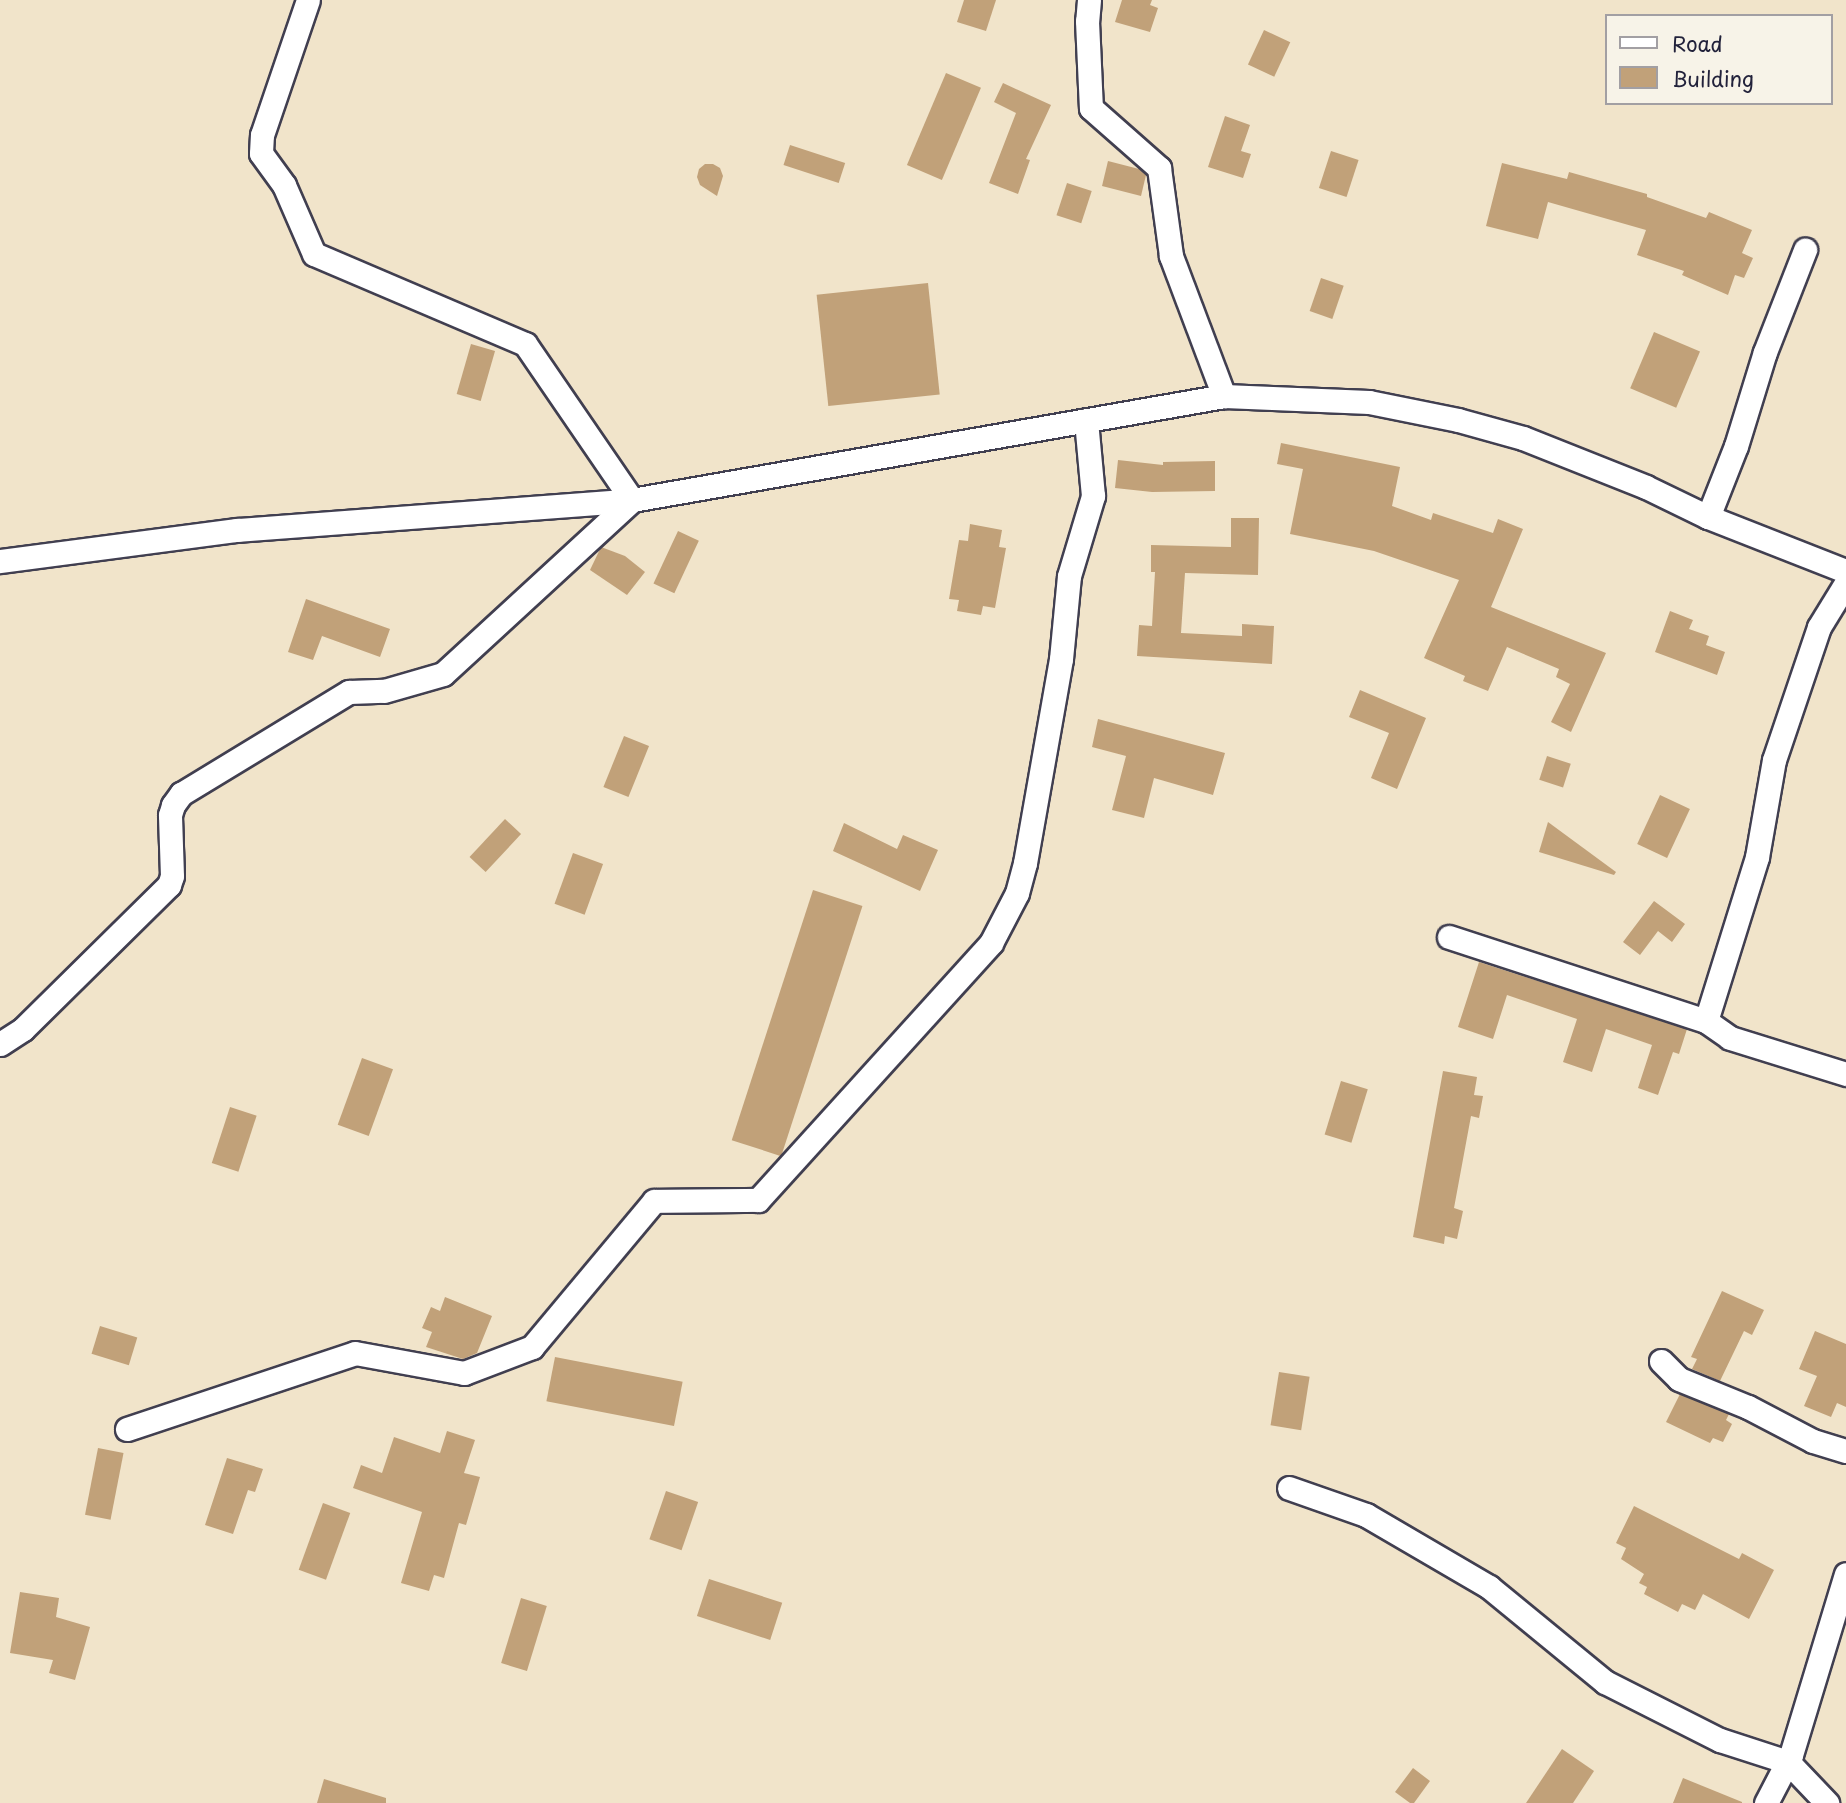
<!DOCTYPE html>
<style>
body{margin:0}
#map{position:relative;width:1846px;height:1803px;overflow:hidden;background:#f1e4ca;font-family:"Playpen Sans",sans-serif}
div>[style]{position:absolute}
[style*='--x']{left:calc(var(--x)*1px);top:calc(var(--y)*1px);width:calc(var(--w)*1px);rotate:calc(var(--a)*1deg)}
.building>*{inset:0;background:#c1a179;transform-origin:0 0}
.roads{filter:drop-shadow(2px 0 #413f50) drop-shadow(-2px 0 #413f50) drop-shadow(0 2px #413f50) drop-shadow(0 -2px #413f50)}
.street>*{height:23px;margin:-11.5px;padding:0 11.5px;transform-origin:11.5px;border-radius:11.5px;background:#fff}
span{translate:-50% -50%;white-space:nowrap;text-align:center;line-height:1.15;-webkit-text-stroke:5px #f7f3e8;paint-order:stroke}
.legend{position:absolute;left:1605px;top:14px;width:228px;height:91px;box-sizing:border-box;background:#f7f3e8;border:2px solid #a29fa3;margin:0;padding:9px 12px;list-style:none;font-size:21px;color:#22223b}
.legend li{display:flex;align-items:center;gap:14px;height:35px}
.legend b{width:35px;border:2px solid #a29fa3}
</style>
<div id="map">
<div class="building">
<i style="clip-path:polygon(964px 0,996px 0,986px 31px,957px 22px)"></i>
<i style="clip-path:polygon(1122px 0,1152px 0,1150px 5px,1158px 8px,1150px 32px,1115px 22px)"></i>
<i style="left:1264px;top:30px;width:29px;height:38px;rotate:25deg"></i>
<i style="left:946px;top:73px;width:38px;height:100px;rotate:23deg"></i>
<i style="clip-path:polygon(1003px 83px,1051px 105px,1026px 159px,1030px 160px,1018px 194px,989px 183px,1016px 113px,994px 102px)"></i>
<i style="clip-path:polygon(1225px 116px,1250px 125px,1241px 151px,1251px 154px,1243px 178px,1208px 167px)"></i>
<i style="left:790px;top:145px;width:58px;height:21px;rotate:18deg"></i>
<i style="left:1331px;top:151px;width:29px;height:39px;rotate:18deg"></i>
<i style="clip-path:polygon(1108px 161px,1139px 169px,1146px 175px,1141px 196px,1102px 186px)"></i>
<i style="clip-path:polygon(1502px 163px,1567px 179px,1569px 172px,1647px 194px,1647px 197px,1706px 218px,1709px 212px,1752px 230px,1742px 253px,1753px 258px,1744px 278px,1735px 275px,1728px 295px,1682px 275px,1684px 271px,1637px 255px,1646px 230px,1548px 202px,1538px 239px,1486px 226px)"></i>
<i style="clip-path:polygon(705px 164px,713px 164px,720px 168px,723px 176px,717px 196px,700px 185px,697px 177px,699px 169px)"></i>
<i style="left:1067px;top:183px;width:26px;height:34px;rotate:18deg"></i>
<i style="left:1321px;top:278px;width:24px;height:35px;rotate:19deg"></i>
<i style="left:928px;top:283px;width:112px;height:112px;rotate:84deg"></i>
<i style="left:1654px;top:332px;width:50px;height:61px;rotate:23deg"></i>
<i style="left:471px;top:344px;width:25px;height:52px;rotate:16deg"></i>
<i style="clip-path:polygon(1281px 443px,1400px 467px,1392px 506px,1431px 520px,1433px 513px,1493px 533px,1498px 519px,1523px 529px,1491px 607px,1606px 653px,1571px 732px,1551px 722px,1570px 684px,1556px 677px,1559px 669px,1507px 647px,1488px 691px,1463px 681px,1465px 676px,1424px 658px,1459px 580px,1374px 551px,1290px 534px,1303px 469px,1277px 464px)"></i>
<i style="clip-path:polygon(1118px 460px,1163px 465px,1163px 462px,1215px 461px,1215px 491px,1152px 492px,1115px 488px)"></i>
<i style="clip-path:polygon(1231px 518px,1259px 518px,1258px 575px,1185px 573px,1181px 633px,1242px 636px,1242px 624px,1274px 626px,1272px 664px,1137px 656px,1139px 625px,1152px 626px,1155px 572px,1151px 572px,1151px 545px,1231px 547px)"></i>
<i style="clip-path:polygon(970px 524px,1002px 530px,999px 547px,1006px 548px,995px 608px,983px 606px,981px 615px,957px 611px,959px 600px,949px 599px,959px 540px,968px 541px)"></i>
<i style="left:678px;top:531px;width:23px;height:58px;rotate:25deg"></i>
<i style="clip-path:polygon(601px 547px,625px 556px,645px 572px,627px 595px,590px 570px)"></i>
<i style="clip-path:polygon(306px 599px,390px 629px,380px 657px,322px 636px,313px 660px,288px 652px)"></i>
<i style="clip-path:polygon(1670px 611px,1693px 620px,1689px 629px,1709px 636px,1706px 645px,1725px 652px,1717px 675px,1655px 652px)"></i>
<i style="clip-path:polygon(1360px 690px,1426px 718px,1397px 789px,1371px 778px,1389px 733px,1349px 717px)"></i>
<i style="clip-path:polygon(1098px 719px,1225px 753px,1213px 795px,1154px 778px,1144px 818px,1112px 810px,1126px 756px,1092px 747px)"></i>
<i style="left:624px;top:736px;width:27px;height:55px;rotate:22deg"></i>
<i style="left:1547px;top:756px;width:25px;height:25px;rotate:18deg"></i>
<i style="left:1660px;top:795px;width:33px;height:54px;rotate:25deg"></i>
<i style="left:505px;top:819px;width:22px;height:52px;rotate:43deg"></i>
<i style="clip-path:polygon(1548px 822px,1616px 872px,1614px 875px,1539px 852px)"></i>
<i style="clip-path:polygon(844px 823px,897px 849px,903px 835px,938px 850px,920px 891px,833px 851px)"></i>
<i style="left:573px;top:853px;width:32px;height:54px;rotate:20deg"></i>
<i style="left:813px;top:890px;width:52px;height:263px;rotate:18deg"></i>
<i style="clip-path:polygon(1654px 901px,1685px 924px,1672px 942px,1658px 931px,1640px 955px,1623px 942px)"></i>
<i style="clip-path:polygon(1479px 962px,1687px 1029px,1679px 1054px,1673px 1052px,1658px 1095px,1638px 1088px,1652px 1045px,1606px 1029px,1592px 1072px,1563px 1062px,1577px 1019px,1507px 995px,1493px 1039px,1458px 1027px)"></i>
<i style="left:362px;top:1058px;width:33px;height:71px;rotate:20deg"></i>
<i style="clip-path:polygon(1443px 1071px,1477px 1077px,1474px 1095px,1483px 1096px,1479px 1118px,1471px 1116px,1454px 1208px,1463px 1211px,1457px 1239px,1445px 1236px,1444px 1244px,1413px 1237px)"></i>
<i style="left:1341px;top:1081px;width:28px;height:56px;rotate:17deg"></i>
<i style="left:230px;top:1107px;width:28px;height:59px;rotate:18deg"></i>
<i style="clip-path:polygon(1722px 1291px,1764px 1310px,1752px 1335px,1744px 1331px,1720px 1381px,1692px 1369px,1697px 1359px,1691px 1357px)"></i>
<i style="clip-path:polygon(445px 1297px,492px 1316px,477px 1353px,463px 1359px,426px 1347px,432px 1332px,422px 1328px,431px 1307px,440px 1311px)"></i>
<i style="left:100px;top:1326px;width:39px;height:29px;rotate:17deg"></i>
<i style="clip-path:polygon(1815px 1331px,1846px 1344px,1846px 1407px,1837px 1403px,1831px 1417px,1804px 1406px,1817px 1376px,1799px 1369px)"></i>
<i style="left:555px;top:1357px;width:130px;height:45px;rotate:11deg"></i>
<i style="left:1279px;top:1372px;width:31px;height:54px;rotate:9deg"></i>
<i style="clip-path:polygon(1680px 1394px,1729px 1414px,1726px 1420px,1732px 1424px,1723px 1442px,1713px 1438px,1710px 1443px,1666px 1422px)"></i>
<i style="clip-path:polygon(447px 1431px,475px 1440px,464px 1473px,480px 1477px,466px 1525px,459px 1523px,444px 1578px,434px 1575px,429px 1591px,401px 1583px,422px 1512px,353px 1488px,361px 1465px,382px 1473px,394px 1437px,440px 1453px)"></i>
<i style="left:98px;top:1448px;width:26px;height:68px;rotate:11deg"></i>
<i style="clip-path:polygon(227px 1458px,263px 1469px,255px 1492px,248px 1490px,233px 1534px,205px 1525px)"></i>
<i style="left:666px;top:1491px;width:34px;height:51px;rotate:19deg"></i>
<i style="left:323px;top:1503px;width:29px;height:71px;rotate:20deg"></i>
<i style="clip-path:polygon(1634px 1506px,1739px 1559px,1742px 1553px,1774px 1570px,1749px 1619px,1703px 1594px,1695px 1610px,1682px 1604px,1678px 1612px,1644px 1594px,1647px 1587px,1639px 1583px,1644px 1574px,1621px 1559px,1626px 1548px,1616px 1543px)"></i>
<i style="left:709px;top:1579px;width:77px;height:39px;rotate:18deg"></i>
<i style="clip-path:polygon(20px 1592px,59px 1598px,56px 1617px,90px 1627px,75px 1680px,49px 1673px,53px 1660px,10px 1653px)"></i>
<i style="left:521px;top:1598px;width:27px;height:68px;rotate:17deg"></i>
<i style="clip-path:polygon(1562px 1749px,1594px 1771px,1573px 1803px,1526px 1803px)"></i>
<i style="clip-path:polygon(1413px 1768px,1430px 1781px,1414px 1803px,1410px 1803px,1395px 1792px)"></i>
<i style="clip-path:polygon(1683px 1778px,1742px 1802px,1742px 1803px,1673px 1803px)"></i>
<i style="clip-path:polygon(324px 1779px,386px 1798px,386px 1803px,317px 1803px)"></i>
</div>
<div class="roads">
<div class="street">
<i style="--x:1089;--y:0;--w:21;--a:95"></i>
<i style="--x:1087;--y:21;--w:87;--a:87.4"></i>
<i style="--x:1091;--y:108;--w:91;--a:41.4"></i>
<i style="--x:1159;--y:168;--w:89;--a:82.2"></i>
<i style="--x:1171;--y:256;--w:150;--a:69.3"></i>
<i style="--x:1708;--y:517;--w:76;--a:-68.5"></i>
<i style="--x:1736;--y:446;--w:98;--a:-72.9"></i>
<i style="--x:1765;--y:352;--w:110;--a:-68.6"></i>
<i style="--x:0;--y:561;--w:239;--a:-7.5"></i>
<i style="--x:237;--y:530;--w:396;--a:-4.3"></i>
<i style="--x:632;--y:500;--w:601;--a:-9.96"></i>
<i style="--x:1224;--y:396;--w:145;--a:2.4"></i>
<i style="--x:1369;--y:402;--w:91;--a:11.4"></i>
<i style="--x:1458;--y:420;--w:67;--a:15.5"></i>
<i style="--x:1523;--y:438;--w:132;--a:21.7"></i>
<i style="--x:1646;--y:487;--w:69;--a:25.8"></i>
<i style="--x:1708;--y:517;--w:148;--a:21.4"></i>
<i style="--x:1449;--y:937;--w:270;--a:18.1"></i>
<i style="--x:1706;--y:1021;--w:172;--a:-72.7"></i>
<i style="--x:1757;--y:857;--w:98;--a:-80.1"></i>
<i style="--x:1774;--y:760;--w:140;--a:-71.3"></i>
<i style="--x:1819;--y:627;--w:52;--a:-58.5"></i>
<i style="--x:1706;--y:1021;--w:29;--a:35"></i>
<i style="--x:1730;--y:1038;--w:121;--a:17.2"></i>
<i style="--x:0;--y:1044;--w:27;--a:-33"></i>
<i style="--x:23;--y:1029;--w:205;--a:-44.6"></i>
<i style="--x:169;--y:885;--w:9;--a:-72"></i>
<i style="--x:172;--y:876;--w:61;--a:-91.9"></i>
<i style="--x:170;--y:815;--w:10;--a:-73"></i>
<i style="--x:173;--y:805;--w:14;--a:-54"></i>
<i style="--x:181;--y:794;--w:197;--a:-31.3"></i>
<i style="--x:349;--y:692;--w:35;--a:-2"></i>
<i style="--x:384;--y:691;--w:61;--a:-16.1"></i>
<i style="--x:443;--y:674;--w:257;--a:-42.6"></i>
<i style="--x:632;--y:500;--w:189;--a:-124.4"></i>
<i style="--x:525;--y:344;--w:229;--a:-156.9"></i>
<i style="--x:314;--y:254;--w:75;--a:-113.5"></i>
<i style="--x:284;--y:185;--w:39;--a:-126"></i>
<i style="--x:261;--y:153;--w:18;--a:-87"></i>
<i style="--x:262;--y:135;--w:143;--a:-71.2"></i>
<i style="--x:1661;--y:1361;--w:25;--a:45"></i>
<i style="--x:1679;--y:1379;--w:74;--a:22.1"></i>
<i style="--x:1748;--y:1407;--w:73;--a:27.6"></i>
<i style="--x:1813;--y:1441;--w:34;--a:17"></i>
<i style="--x:127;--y:1429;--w:240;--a:-18.4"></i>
<i style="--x:355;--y:1353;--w:111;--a:10.4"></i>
<i style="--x:464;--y:1373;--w:73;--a:-20.9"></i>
<i style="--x:532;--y:1347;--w:190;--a:-50.1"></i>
<i style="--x:654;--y:1201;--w:104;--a:-0.6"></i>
<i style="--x:758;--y:1200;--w:347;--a:-47.8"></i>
<i style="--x:991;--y:943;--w:56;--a:-62.5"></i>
<i style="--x:1017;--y:893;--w:31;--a:-75"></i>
<i style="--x:1025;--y:863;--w:207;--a:-80"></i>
<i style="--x:1061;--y:659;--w:83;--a:-84.5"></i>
<i style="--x:1069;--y:576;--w:84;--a:-73.3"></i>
<i style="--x:1093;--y:496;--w:76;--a:-95.3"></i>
<i style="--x:1289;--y:1488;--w:82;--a:19.3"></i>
<i style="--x:1366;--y:1515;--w:143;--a:30.3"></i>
<i style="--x:1489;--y:1587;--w:150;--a:39.3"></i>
<i style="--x:1605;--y:1682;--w:129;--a:26.8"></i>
<i style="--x:1720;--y:1740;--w:71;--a:17.9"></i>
<i style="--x:1788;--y:1762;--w:57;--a:46.4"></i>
<i style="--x:1766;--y:1803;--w:54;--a:-62.5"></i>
<i style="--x:1791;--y:1755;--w:189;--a:-73.1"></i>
</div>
</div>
<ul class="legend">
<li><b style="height:9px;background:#fff"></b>Road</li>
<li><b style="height:19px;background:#c1a179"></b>Building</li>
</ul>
</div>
